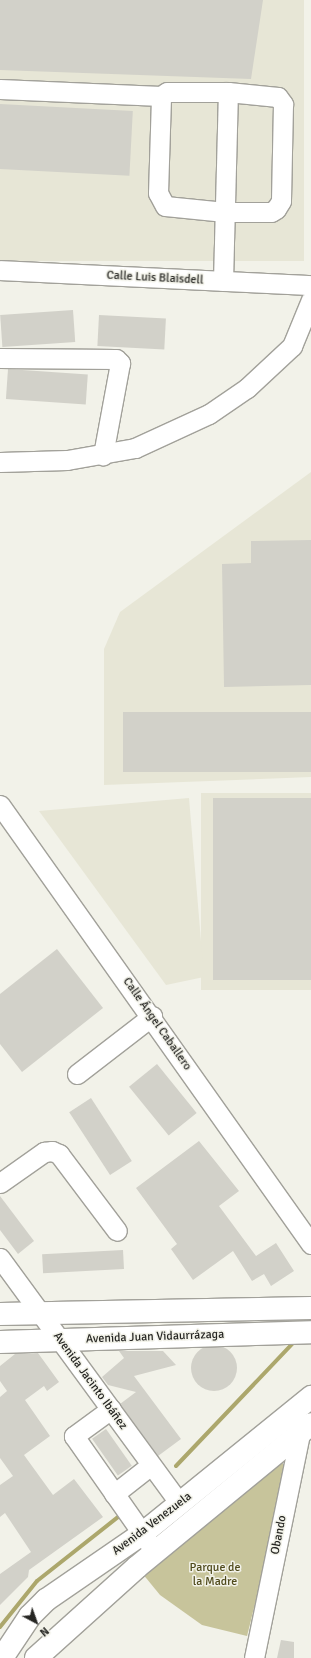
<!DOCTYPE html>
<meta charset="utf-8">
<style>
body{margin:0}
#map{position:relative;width:311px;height:1658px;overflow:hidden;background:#f2f2e9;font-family:Signika,sans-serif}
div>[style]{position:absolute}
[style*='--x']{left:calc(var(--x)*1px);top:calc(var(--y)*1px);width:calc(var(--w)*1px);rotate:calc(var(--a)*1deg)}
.built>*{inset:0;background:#e7e6d6;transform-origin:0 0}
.green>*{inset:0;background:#c7c49b}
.stream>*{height:4px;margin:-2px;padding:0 2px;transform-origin:2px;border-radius:2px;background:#aca76c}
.building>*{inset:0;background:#d2d1c9;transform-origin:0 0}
.round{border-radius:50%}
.roads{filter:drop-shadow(1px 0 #a2a19a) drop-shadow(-1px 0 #a2a19a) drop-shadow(0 1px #a2a19a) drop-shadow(0 -1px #a2a19a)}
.minor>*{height:19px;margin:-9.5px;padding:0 9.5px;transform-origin:9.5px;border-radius:9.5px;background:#fff}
.major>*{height:22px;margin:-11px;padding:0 11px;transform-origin:11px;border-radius:11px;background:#fff}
span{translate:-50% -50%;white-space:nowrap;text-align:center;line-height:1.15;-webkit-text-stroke:3px #f2f2e9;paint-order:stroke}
.street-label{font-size:12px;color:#262623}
.park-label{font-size:12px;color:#4f4a1c}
.north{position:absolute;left:16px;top:1602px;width:40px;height:40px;-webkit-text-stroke:3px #f2f2e9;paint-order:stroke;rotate:139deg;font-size:11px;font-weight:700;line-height:16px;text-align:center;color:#262623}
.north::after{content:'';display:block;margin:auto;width:14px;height:18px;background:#262623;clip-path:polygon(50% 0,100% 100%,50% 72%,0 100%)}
</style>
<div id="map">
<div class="built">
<i style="left:0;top:0;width:304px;height:261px"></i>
<i style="clip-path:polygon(311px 472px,311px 777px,104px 785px,104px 649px,120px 612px)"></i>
<i style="left:311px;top:793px;width:197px;height:110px;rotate:90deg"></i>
<i style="clip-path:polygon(189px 798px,204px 977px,166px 985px,39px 811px)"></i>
</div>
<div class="green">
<i style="clip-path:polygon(281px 1461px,288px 1471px,247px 1636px,202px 1625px,160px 1595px,142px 1573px)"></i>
</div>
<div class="stream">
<i style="--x:176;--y:1466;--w:174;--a:-46.4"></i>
<i style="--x:0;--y:1627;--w:59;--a:-51.2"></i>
<i style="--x:37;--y:1581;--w:103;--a:-38.3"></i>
</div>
<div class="building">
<i style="clip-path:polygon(0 0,263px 0,251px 79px,0 70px)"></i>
<i style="left:0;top:104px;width:133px;height:65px;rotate:3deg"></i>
<i style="left:73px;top:310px;width:32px;height:73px;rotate:86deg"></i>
<i style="left:99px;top:315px;width:67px;height:31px;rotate:3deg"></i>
<i style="left:8px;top:369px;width:80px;height:30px;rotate:4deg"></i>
<i style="clip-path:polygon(311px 540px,311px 685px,224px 687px,222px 564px,251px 563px,251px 541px)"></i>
<i style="left:311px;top:712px;width:60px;height:188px;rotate:90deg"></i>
<i style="left:311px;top:798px;width:182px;height:98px;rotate:90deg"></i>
<i style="clip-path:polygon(57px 949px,103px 1008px,22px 1072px,0 1044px,0 994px)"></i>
<i style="left:157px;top:1064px;width:63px;height:36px;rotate:51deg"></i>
<i style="left:91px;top:1098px;width:75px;height:26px;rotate:57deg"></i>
<i style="clip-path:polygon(199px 1141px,239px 1191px,219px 1206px,256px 1256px,276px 1243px,294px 1271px,271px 1286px,264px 1274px,252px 1281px,233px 1251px,193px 1280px,171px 1249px,177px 1244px,136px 1188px)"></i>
<i style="clip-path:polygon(0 1196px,34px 1241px,18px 1254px,0 1230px)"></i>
<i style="left:123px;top:1250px;width:19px;height:81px;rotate:87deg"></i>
<i class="round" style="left:191px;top:1345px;width:46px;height:46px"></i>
<i style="clip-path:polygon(119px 1351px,163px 1351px,176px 1365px,134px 1376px,181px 1439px,158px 1456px,120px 1404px,136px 1392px,108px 1385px,102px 1377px,124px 1358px)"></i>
<i style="clip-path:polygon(38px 1353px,59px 1382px,47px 1391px,44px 1386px,25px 1400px,50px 1436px,24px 1455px,53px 1495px,74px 1479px,103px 1517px,29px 1570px,28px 1577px,0 1605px,0 1574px,31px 1552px,5px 1513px,0 1517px,0 1485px,13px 1476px,0 1458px,0 1397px,7px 1391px,0 1381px,0 1366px,15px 1354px)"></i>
<i style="left:106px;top:1429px;width:45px;height:17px;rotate:55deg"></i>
<i style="clip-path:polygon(281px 1640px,294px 1642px,294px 1658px,277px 1658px)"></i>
</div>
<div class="roads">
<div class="minor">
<i style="--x:0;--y:89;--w:161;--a:2.5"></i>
<i style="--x:161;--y:96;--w:7;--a:-34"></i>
<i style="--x:167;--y:92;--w:61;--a:0"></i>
<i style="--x:228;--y:92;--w:50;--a:5.7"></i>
<i style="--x:278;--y:97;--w:9;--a:54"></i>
<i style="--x:283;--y:104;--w:97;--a:91.2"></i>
<i style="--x:281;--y:201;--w:9;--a:122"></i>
<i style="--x:276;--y:209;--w:6;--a:149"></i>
<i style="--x:271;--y:212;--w:46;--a:180"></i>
<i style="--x:225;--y:212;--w:60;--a:-174.3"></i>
<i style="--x:165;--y:206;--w:15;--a:-118"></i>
<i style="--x:158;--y:193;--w:97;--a:-88.2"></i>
<i style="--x:0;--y:270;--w:311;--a:2.8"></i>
<i style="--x:223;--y:281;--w:189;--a:-88.5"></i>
<i style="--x:0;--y:358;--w:116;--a:0.5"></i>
<i style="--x:116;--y:359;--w:6;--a:45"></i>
<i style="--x:120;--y:363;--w:94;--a:100.5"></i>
<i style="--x:0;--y:462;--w:67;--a:-1.7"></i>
<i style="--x:67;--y:460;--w:69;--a:-10"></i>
<i style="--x:135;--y:448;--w:81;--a:-24.7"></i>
<i style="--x:209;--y:414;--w:46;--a:-34.4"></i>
<i style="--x:247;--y:388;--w:62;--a:-43"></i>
<i style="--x:292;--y:346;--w:50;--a:-67.6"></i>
<i style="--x:0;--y:805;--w:538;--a:54.69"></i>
<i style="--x:77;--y:1074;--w:95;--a:-37.7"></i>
<i style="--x:0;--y:1183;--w:54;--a:-35.2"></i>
<i style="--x:44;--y:1152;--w:8;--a:-7"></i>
<i style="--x:52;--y:1151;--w:8;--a:23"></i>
<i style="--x:59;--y:1154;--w:96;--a:53"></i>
<i style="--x:0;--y:1258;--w:303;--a:53.8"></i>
<i style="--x:111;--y:1409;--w:46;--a:143.9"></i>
<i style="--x:74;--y:1436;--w:134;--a:55"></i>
<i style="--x:114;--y:1494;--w:47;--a:-38.1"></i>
<i style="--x:254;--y:1658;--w:230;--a:-78.4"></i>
<i style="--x:300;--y:1433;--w:7;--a:-117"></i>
</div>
<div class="major">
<i style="--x:0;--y:1314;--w:311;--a:-1.1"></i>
<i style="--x:0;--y:1342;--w:311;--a:-1.8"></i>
<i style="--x:2;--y:1658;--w:50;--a:-56.3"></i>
<i style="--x:30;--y:1616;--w:23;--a:-45"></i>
<i style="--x:46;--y:1600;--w:116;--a:-34.5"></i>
<i style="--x:142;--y:1534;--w:218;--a:-39"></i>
<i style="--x:36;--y:1658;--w:136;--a:-42"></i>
<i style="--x:137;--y:1567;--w:225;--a:-39.4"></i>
</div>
</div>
<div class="street-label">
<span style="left:155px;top:278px;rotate:3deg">Calle Luis Blaisdell</span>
<span style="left:157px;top:1024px;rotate:55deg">Calle Ángel Caballero</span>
<span style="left:155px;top:1337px;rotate:-2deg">Avenida Juan Vidaurrázaga</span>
<span style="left:90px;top:1381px;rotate:54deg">Avenida Jacinto Ibáñez</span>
<span style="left:152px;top:1524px;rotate:-37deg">Avenida Venezuela</span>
<span style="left:279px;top:1535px;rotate:-79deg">Obando</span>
</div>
<div class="park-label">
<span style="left:215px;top:1575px">Parque de<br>la Madre</span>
</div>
<div class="north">N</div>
</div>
